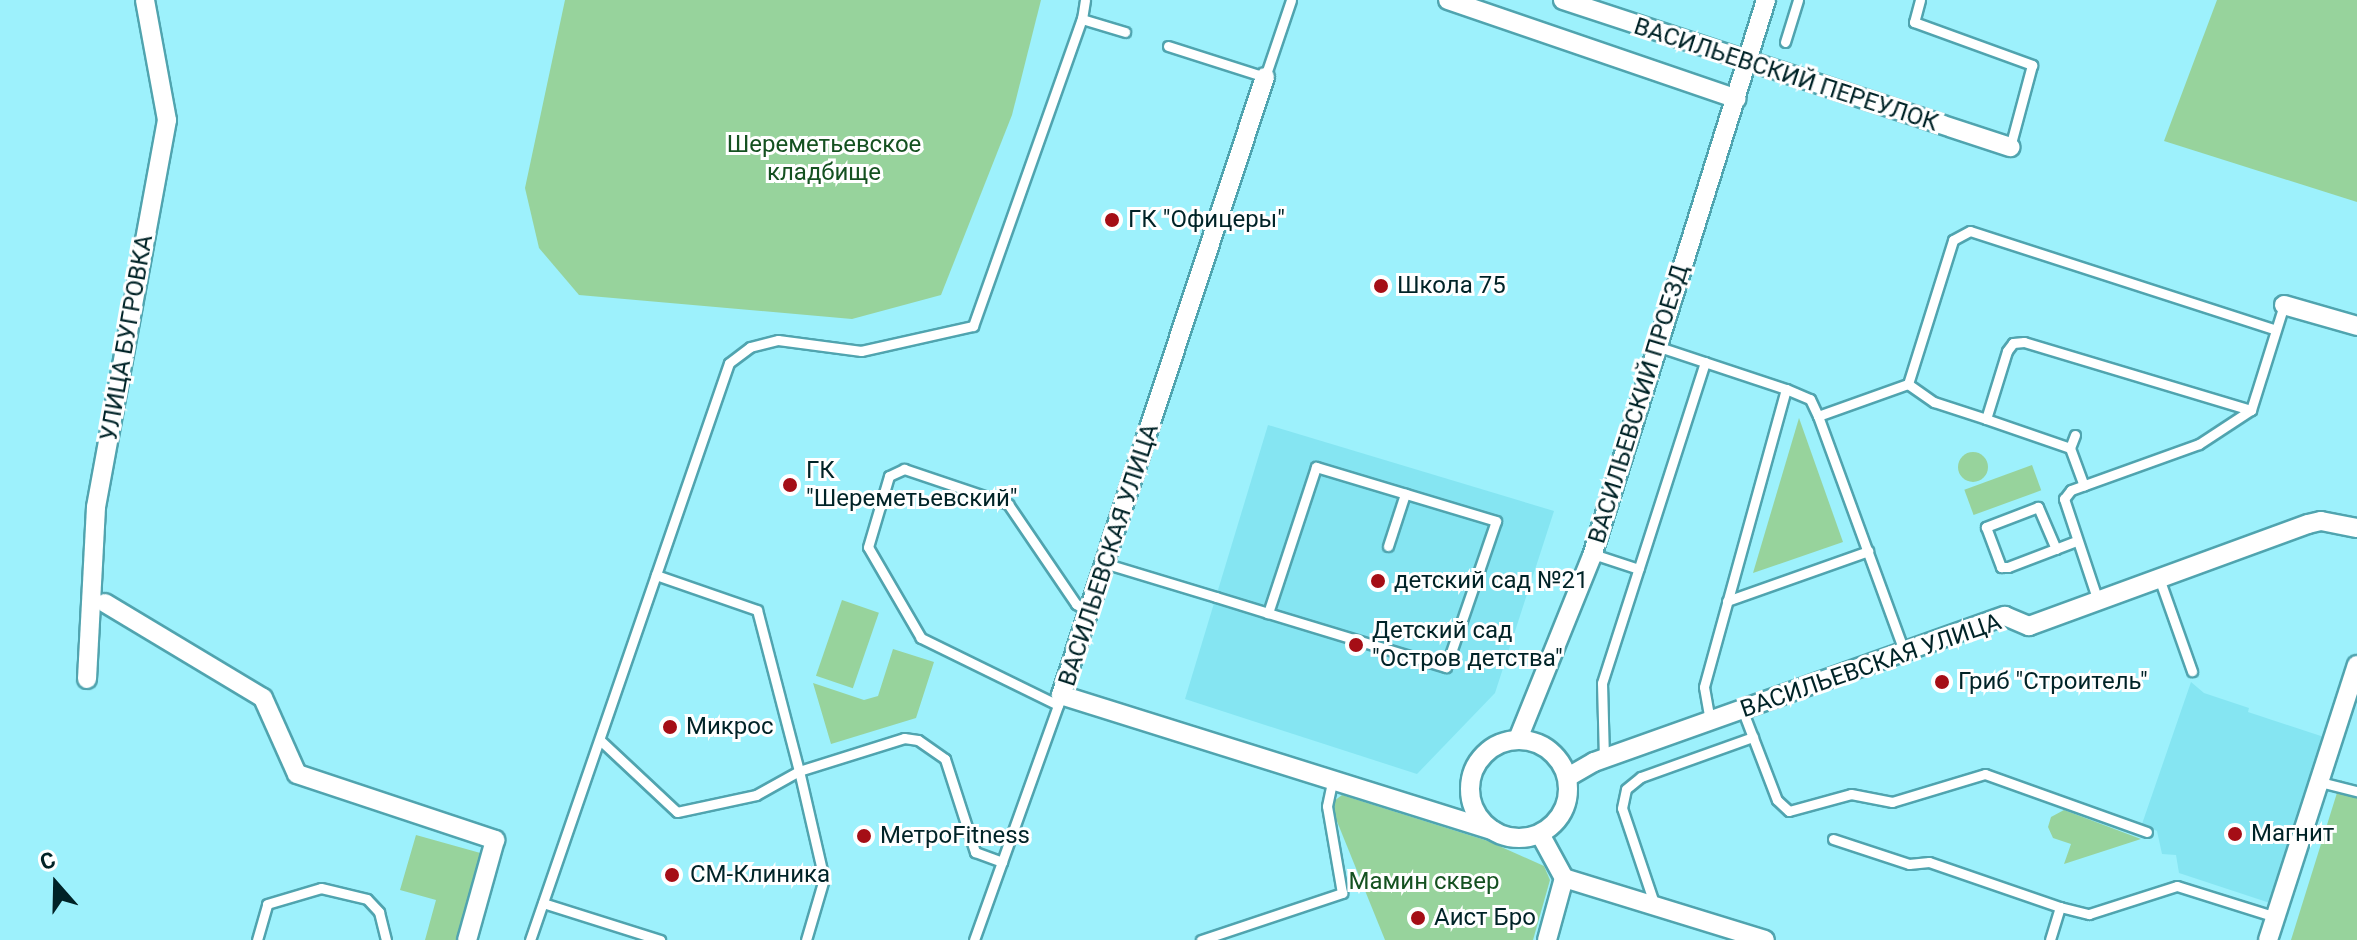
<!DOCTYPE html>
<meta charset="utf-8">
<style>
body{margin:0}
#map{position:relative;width:2357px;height:940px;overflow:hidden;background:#9df1fc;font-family:Roboto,sans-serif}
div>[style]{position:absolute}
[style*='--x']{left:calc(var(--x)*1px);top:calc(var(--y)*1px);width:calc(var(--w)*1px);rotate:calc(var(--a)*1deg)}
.built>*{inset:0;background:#85e5f2}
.green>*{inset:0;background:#97d39c;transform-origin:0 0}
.round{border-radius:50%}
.roads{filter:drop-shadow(2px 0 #50a4af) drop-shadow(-2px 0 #50a4af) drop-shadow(0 2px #50a4af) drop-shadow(0 -2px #50a4af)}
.lane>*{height:9px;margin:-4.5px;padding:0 4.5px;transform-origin:4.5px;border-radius:4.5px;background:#fff}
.street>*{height:18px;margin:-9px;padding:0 9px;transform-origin:9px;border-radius:9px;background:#fff}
.street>.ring{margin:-9px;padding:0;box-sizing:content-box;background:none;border:18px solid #fff;border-radius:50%}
.dots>*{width:22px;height:22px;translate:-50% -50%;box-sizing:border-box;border:4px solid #fff;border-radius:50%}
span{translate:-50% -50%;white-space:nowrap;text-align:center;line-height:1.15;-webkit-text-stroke:6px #fff;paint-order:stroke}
.street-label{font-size:24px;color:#002327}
.park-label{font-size:24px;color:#145120}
.poi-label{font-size:24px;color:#002327}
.left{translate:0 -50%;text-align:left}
.north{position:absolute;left:16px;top:844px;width:80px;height:80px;-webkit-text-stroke:6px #fff;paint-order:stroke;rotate:340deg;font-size:22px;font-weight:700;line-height:32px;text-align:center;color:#002327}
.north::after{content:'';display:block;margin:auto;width:28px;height:36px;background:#002327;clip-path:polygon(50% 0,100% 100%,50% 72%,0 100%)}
</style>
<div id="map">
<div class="built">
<i style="clip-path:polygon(1268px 425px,1554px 511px,1495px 693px,1417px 774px,1185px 699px)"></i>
<i style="clip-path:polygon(2191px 682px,2204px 693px,2249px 708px,2248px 712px,2327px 738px,2273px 904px,2179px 873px,2176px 855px,2162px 854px,2157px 831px,2142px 824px)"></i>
</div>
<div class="green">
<i style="clip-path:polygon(565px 0,1041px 0,1012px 115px,941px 295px,852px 319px,579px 295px,539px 248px,525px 188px)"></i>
<i style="clip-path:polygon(2217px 0,2357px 0,2357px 202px,2164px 141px)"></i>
<i style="clip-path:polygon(1799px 418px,1843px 542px,1753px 573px)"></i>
<i class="round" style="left:1958px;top:452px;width:30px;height:30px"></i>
<i style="left:2032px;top:465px;width:27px;height:72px;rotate:70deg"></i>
<i style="left:842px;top:600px;width:39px;height:80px;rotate:19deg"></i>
<i style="clip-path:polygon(893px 649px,934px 662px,916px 718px,831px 744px,813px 683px,864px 700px,878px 696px)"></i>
<i style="clip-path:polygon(2341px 780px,2357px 792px,2357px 940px,2291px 940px)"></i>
<i style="clip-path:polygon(1342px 795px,1488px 841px,1544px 866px,1550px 880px,1533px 940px,1385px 940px,1334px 814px,1334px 801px)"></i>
<i style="clip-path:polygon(2064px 810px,2141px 839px,2064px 864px,2071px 844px,2053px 838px,2048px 827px,2051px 817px)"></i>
<i style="clip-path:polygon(416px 835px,484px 854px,460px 940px,425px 940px,436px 900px,400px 890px)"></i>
</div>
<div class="roads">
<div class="lane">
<i style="--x:1920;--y:0;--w:23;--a:105"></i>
<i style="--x:1914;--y:22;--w:126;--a:20"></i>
<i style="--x:2032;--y:65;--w:85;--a:105"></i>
<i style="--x:1082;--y:19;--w:19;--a:-81"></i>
<i style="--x:1785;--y:42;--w:44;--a:-72.8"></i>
<i style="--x:1168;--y:46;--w:102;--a:17.7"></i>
<i style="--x:1265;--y:77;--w:81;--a:-71.3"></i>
<i style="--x:1656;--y:346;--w:137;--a:18.3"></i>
<i style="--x:1786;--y:389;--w:309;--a:105.4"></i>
<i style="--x:1704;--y:687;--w:35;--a:80"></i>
<i style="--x:1908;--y:384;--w:32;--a:35"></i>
<i style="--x:1934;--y:402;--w:55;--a:18.1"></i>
<i style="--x:1986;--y:419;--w:71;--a:-72.8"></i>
<i style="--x:2007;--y:351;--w:10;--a:-53"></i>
<i style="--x:2013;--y:343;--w:11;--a:-5"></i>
<i style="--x:2024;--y:342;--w:237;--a:16.7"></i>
<i style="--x:2251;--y:410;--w:110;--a:-72.6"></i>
<i style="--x:1908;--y:384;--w:151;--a:-72.6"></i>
<i style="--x:1953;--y:240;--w:19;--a:-28"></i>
<i style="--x:1970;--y:231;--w:318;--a:17.9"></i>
<i style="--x:1786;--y:389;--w:26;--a:23"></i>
<i style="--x:1810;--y:399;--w:19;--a:65"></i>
<i style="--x:1818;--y:416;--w:96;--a:-19.6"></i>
<i style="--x:1818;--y:416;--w:250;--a:69.9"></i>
<i style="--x:1986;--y:419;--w:89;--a:19"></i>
<i style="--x:2070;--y:448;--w:40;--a:69.8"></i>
<i style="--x:2070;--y:448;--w:14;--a:-69"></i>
<i style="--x:1388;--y:546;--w:55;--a:-71.9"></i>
<i style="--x:2056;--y:549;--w:46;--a:-113.2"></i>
<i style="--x:2038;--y:507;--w:56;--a:159"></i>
<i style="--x:1986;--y:527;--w:43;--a:69.4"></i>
<i style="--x:2001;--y:567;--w:7;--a:0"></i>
<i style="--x:2008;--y:567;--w:73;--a:-20.9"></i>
<i style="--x:1593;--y:554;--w:48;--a:18.1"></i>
<i style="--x:1107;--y:564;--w:114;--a:16.8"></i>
<i style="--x:1216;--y:597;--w:54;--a:17.1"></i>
<i style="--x:1268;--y:613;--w:186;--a:16.9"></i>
<i style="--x:1446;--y:667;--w:154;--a:-71.1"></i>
<i style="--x:1496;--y:521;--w:188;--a:-163.3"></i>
<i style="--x:1316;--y:467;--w:154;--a:108.2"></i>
<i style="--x:2159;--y:578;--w:99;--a:70.5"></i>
<i style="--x:1727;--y:601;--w:150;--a:-19.5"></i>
<i style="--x:2098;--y:601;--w:108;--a:-108.4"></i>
<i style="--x:2064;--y:499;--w:11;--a:-52"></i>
<i style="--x:2071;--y:490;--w:136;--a:-19.8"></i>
<i style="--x:2199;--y:444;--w:62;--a:-33.2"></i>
<i style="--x:1058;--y:705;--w:153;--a:-153.9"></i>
<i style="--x:921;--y:638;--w:105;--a:-120.2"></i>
<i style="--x:868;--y:547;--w:74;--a:-73.5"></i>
<i style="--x:889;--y:476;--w:17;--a:-25"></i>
<i style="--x:904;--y:469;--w:110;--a:18.6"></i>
<i style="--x:1008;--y:504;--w:121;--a:55.8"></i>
<i style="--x:1076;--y:604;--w:16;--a:30"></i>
<i style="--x:1742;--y:709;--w:97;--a:69"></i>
<i style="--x:1777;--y:800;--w:16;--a:43"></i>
<i style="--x:1789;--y:811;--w:64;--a:-15.3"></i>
<i style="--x:1851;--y:794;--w:42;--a:11"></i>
<i style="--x:1892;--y:802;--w:97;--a:-16.8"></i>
<i style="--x:1985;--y:774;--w:172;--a:19.7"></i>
<i style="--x:600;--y:740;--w:105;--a:43.1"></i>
<i style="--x:677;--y:812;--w:81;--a:-12.1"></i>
<i style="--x:756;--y:795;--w:49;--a:-29.2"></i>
<i style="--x:799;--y:771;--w:166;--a:-104.6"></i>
<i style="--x:757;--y:610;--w:107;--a:-160.9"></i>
<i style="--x:1604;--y:759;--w:76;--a:-91.5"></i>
<i style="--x:1602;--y:683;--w:337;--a:-72.2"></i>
<i style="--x:2320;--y:782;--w:38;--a:14"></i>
<i style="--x:1833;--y:839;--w:80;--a:18.2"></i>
<i style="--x:1909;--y:864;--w:20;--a:-6"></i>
<i style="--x:1929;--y:862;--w:139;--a:19"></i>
<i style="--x:2060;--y:907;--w:34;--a:107"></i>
<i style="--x:543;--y:903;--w:123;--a:17.5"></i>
<i style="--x:1655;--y:906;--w:103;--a:-108.6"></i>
<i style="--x:1622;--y:808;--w:19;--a:-78"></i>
<i style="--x:1626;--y:789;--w:19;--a:-39"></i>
<i style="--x:1641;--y:777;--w:119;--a:-19.7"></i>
<i style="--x:2060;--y:907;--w:30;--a:14"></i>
<i style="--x:2089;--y:914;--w:92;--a:-17.7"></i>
<i style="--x:2177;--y:886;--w:104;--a:17.4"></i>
<i style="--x:257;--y:940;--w:37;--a:-74"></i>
<i style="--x:267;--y:904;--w:56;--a:-16.5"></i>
<i style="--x:321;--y:888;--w:47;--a:13.4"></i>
<i style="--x:367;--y:899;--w:18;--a:47"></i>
<i style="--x:379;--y:912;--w:29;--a:76"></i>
<i style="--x:530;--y:940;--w:610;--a:-70.97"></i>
<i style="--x:729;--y:363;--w:26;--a:-37"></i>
<i style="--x:750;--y:347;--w:29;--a:-14"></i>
<i style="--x:778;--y:340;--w:84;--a:7.5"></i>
<i style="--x:861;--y:351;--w:115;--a:-12.6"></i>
<i style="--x:973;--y:326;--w:326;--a:-70.5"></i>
<i style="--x:1082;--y:19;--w:45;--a:16.8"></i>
<i style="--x:806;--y:940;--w:64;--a:-73.6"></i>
<i style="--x:824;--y:879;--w:111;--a:-103"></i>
<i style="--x:799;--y:771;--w:110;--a:-17.4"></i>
<i style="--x:904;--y:738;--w:14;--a:8"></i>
<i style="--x:918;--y:740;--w:33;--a:35"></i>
<i style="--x:945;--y:759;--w:98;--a:72.1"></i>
<i style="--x:975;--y:852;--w:29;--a:20"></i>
<i style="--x:974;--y:940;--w:253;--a:-70.3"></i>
<i style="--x:1201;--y:940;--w:149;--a:-18.4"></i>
<i style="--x:1342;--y:893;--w:88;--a:-99.8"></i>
<i style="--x:1327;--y:806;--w:25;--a:-78"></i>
</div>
<div class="street">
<i style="--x:1448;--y:0;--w:305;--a:18.9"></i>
<i style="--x:1563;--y:0;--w:471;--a:18.2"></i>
<i style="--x:1265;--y:77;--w:651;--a:108.27"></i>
<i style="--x:1061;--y:695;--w:452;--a:17.4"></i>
<i style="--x:2284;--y:305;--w:76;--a:16"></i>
<i style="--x:105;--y:603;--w:184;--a:31"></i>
<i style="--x:263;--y:698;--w:83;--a:65.9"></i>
<i style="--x:297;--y:774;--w:209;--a:18.4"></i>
<i style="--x:495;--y:840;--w:104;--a:105.6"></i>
<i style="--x:87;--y:679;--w:172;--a:-87"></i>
<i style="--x:96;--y:507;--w:393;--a:-79.6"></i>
<i style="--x:167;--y:120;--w:122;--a:-100.4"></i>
<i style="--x:1518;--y:739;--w:197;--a:-68"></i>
<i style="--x:1592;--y:556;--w:583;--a:-72.62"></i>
<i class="ring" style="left:1470px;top:740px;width:80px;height:80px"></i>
<i style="--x:1568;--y:777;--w:30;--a:-30"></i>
<i style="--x:1594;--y:762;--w:436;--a:-19.6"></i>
<i style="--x:2005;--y:616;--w:26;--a:23"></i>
<i style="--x:2029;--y:626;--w:297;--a:-20.1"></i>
<i style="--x:2308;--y:524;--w:13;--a:-13"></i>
<i style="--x:2321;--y:521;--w:37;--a:11"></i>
<i style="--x:1540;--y:834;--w:50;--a:61.4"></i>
<i style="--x:1564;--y:878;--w:210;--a:17.1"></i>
<i style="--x:1547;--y:940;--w:64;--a:-74.7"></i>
<i style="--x:2268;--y:940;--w:289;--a:-72.1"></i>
</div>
</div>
<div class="dots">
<i style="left:1112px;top:220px;background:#a50e16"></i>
<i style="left:1381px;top:286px;background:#a50e16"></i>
<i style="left:790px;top:485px;background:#a50e16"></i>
<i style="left:1378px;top:581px;background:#a50e16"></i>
<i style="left:1356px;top:645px;background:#a50e16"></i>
<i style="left:1942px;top:682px;background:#a50e16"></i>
<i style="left:670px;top:727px;background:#a50e16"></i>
<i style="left:2235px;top:834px;background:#a50e16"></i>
<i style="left:864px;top:836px;background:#a50e16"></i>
<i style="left:672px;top:875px;background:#a50e16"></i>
<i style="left:1418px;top:918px;background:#a50e16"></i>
</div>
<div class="street-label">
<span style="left:1786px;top:75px;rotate:18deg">ВАСИЛЬЕВСКИЙ ПЕРЕУЛОК</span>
<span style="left:127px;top:338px;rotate:-80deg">УЛИЦА БУГРОВКА</span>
<span style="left:1639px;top:404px;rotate:-73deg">ВАСИЛЬЕВСКИЙ ПРОЕЗД</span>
<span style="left:1109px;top:555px;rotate:-72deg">ВАСИЛЬЕВСКАЯ УЛИЦА</span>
<span style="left:1871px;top:666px;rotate:-19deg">ВАСИЛЬЕВСКАЯ УЛИЦА</span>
</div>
<div class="park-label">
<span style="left:824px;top:159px">Шереметьевское<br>кладбище</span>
<span style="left:1424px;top:882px">Мамин сквер</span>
</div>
<div class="poi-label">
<span class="left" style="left:1128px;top:220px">ГК "Офицеры"</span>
<span class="left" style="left:1397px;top:286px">Школа 75</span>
<span class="left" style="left:806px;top:485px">ГК<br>"Шереметьевский"</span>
<span class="left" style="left:1394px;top:581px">детский сад №21</span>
<span class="left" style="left:1372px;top:645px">Детский сад<br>"Остров детства"</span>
<span class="left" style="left:1958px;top:682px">Гриб "Строитель"</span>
<span class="left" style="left:686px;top:727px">Микрос</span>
<span class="left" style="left:2251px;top:834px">Магнит</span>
<span class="left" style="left:880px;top:836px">МетроFitness</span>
<span class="left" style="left:690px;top:875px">СМ-Клиника</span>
<span class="left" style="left:1434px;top:918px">Аист Бро</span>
</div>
<div class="north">С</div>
</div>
